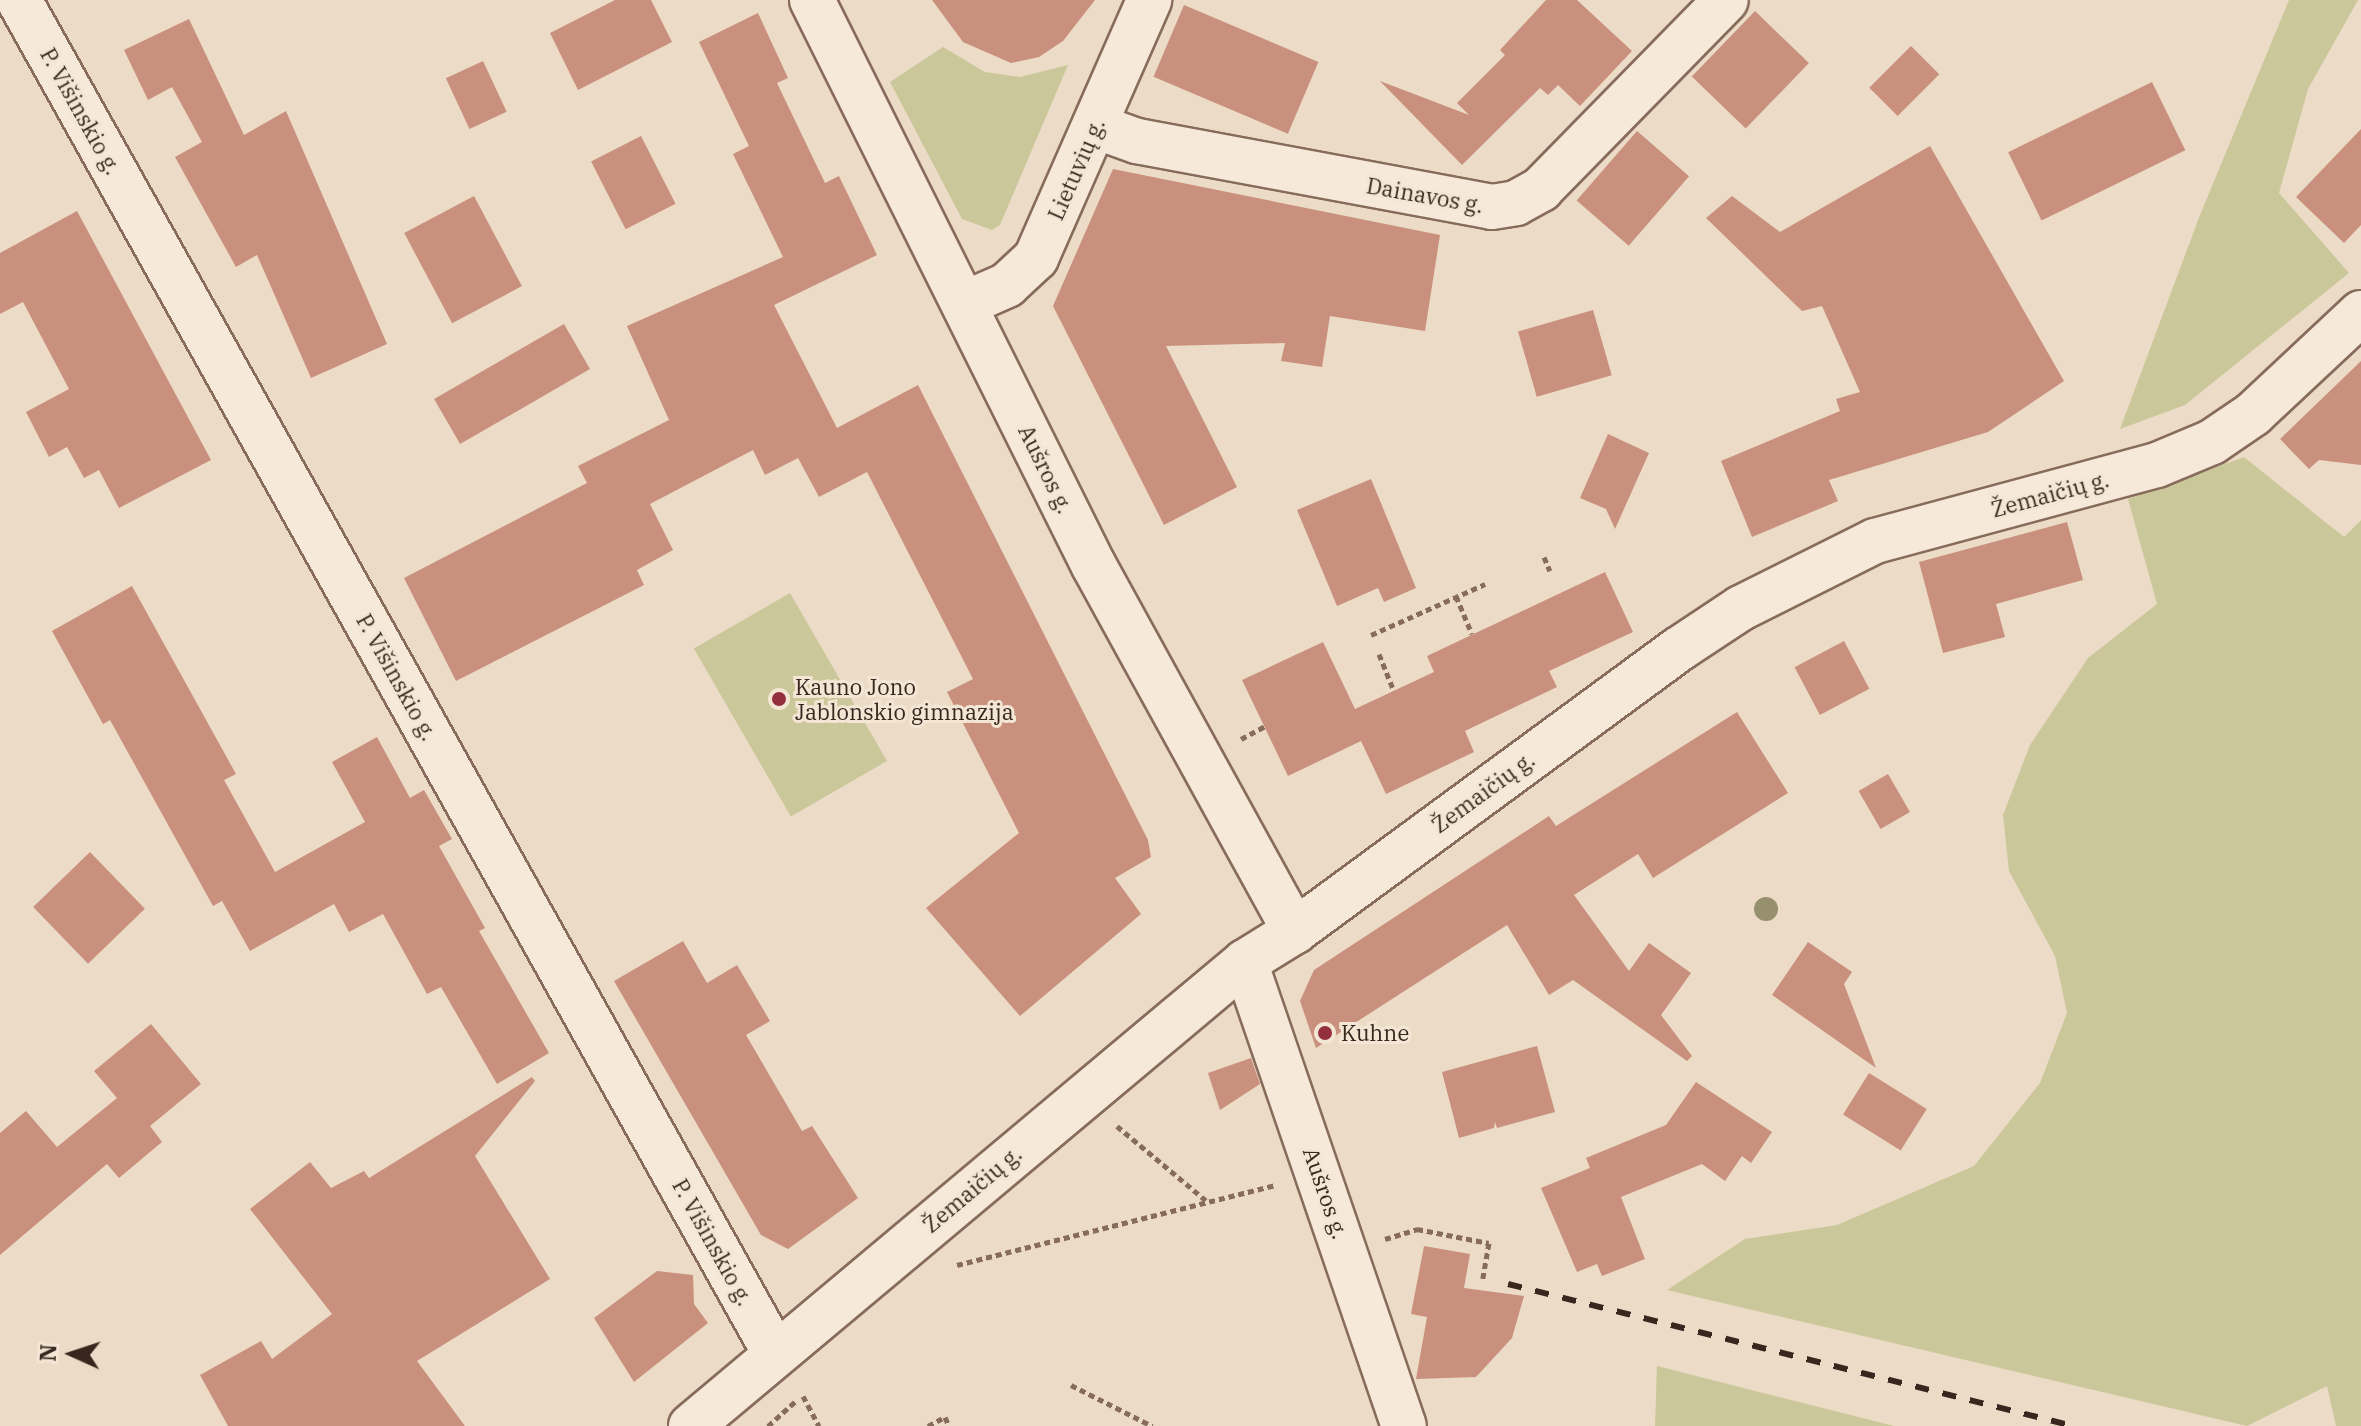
<!DOCTYPE html>
<meta charset="utf-8">
<style>
body{margin:0}
#map{position:relative;width:2361px;height:1426px;overflow:hidden;background:#ecdbc6;font-family:"IBM Plex Serif",serif}
div>[style]{position:absolute}
[style*='--x']{left:calc(var(--x)*1px);top:calc(var(--y)*1px);width:calc(var(--w)*1px);rotate:calc(var(--a)*1deg)}
.green>*{inset:0;background:#cac89a;transform-origin:0 0}
.building>*{inset:0;background:#c9917d;transform-origin:0 0}
.path>*{height:5px;margin-top:-2.5px;transform-origin:0;background:repeating-linear-gradient(90deg,#876c5c 0 6px,transparent 0 10px)}
.roads{filter:drop-shadow(2px 0 #876c5c) drop-shadow(-2px 0 #876c5c) drop-shadow(0 2px #876c5c) drop-shadow(0 -2px #876c5c)}
.street>*{height:44px;margin:-22px;padding:0 22px;transform-origin:22px;border-radius:22px;background:#f7e9d9}
.secondary>*{height:44px;margin:-22px;padding:0 22px;transform-origin:22px;border-radius:22px;background:#f7e9d9}
.rail>*{height:6px;margin-top:-3px;transform-origin:0;background:repeating-linear-gradient(90deg,#38271f 0 14px,transparent 0 28px)}
.trees>*{width:24px;height:24px;margin:-12px;border-radius:50%;background:#96906f}
.dots>*{width:22px;height:22px;translate:-50% -50%;box-sizing:border-box;border:4px solid #f4e6d5;border-radius:50%}
span{translate:-50% -50%;white-space:nowrap;text-align:center;line-height:1.15;-webkit-text-stroke:6px #f4e6d5;paint-order:stroke}
.street-label{font-size:22px;color:#38271f}
.poi-label{font-size:22px;color:#38271f}
.left{translate:0 -50%;text-align:left}
.north{position:absolute;left:32px;top:1314px;width:80px;height:80px;-webkit-text-stroke:6px #f4e6d5;paint-order:stroke;rotate:273deg;font-size:22px;font-weight:700;line-height:32px;text-align:center;color:#38271f}
.north::after{content:'';display:block;margin:auto;width:28px;height:36px;background:#38271f;clip-path:polygon(50% 0,100% 100%,50% 72%,0 100%)}
</style>
<div id="map">
<div class="green">
<i style="clip-path:polygon(2289px 0,2358px 0,2308px 89px,2279px 193px,2349px 273px,2185px 405px,2120px 429px,2200px 215px)"></i>
<i style="clip-path:polygon(943px 47px,985px 72px,1020px 77px,1068px 65px,1000px 225px,992px 230px,962px 219px,890px 82px)"></i>
<i style="clip-path:polygon(2244px 457px,2344px 537px,2361px 520px,2361px 1426px,2336px 1426px,2327px 1386px,2247px 1426px,1667px 1290px,1745px 1239px,1837px 1225px,1974px 1166px,2040px 1083px,2067px 1013px,2055px 956px,2009px 871px,2003px 815px,2030px 745px,2088px 658px,2157px 604px,2128px 499px)"></i>
<i style="left:790px;top:593px;width:194px;height:111px;rotate:60deg"></i>
<i style="clip-path:polygon(1657px 1366px,1894px 1426px,1655px 1426px)"></i>
</div>
<div class="building">
<i style="clip-path:polygon(615px 0,651px 0,672px 42px,578px 90px,550px 33px)"></i>
<i style="clip-path:polygon(932px 0,1095px 0,1063px 41px,1039px 57px,1011px 63px,963px 42px)"></i>
<i style="clip-path:polygon(1546px 0,1577px 0,1632px 51px,1580px 106px,1558px 85px,1548px 95px,1540px 88px,1462px 165px,1380px 81px,1469px 115px,1457px 103px,1505px 55px,1500px 50px)"></i>
<i style="left:1184px;top:5px;width:146px;height:78px;rotate:23deg"></i>
<i style="left:1755px;top:11px;width:75px;height:91px;rotate:44deg"></i>
<i style="clip-path:polygon(758px 13px,788px 78px,777px 83px,825px 183px,839px 176px,877px 255px,774px 305px,837px 428px,918px 385px,1148px 840px,1151px 857px,1115px 878px,1141px 914px,1020px 1016px,926px 908px,1019px 833px,947px 692px,973px 679px,867px 472px,819px 497px,798px 458px,765px 475px,753px 450px,650px 504px,673px 550px,637px 570px,644px 585px,456px 681px,404px 578px,587px 483px,578px 466px,669px 420px,627px 326px,783px 257px,733px 154px,749px 146px,699px 42px)"></i>
<i style="clip-path:polygon(189px 19px,244px 135px,286px 111px,387px 344px,311px 378px,257px 255px,236px 267px,175px 157px,202px 142px,172px 87px,148px 100px,124px 50px)"></i>
<i style="left:1911px;top:46px;width:40px;height:59px;rotate:45deg"></i>
<i style="left:483px;top:61px;width:56px;height:41px;rotate:65deg"></i>
<i style="left:2152px;top:82px;width:76px;height:160px;rotate:64deg"></i>
<i style="clip-path:polygon(2361px 129px,2361px 225px,2344px 243px,2296px 197px)"></i>
<i style="left:1637px;top:131px;width:69px;height:92px;rotate:41deg"></i>
<i style="left:641px;top:136px;width:76px;height:56px;rotate:63deg"></i>
<i style="clip-path:polygon(1930px 146px,2064px 381px,1988px 432px,1829px 480px,1838px 501px,1752px 537px,1721px 461px,1840px 411px,1836px 399px,1860px 392px,1822px 306px,1802px 311px,1706px 218px,1732px 196px,1780px 232px)"></i>
<i style="clip-path:polygon(1113px 169px,1440px 235px,1425px 331px,1330px 316px,1322px 367px,1281px 361px,1285px 343px,1166px 346px,1237px 487px,1164px 525px,1053px 306px)"></i>
<i style="left:474px;top:196px;width:102px;height:79px;rotate:62deg"></i>
<i style="clip-path:polygon(77px 211px,211px 460px,119px 508px,99px 470px,84px 478px,67px 447px,49px 457px,26px 412px,69px 389px,23px 302px,0 314px,0 253px)"></i>
<i style="left:1593px;top:310px;width:68px;height:78px;rotate:74deg"></i>
<i style="left:564px;top:324px;width:52px;height:150px;rotate:60deg"></i>
<i style="clip-path:polygon(2361px 361px,2361px 465px,2319px 460px,2309px 469px,2280px 439px)"></i>
<i style="clip-path:polygon(1608px 434px,1649px 453px,1615px 529px,1606px 509px,1580px 498px)"></i>
<i style="clip-path:polygon(1371px 479px,1416px 588px,1384px 602px,1378px 588px,1337px 606px,1297px 510px)"></i>
<i style="clip-path:polygon(2067px 522px,2083px 580px,1996px 604px,2005px 637px,1943px 653px,1919px 562px)"></i>
<i style="clip-path:polygon(1605px 572px,1633px 632px,1549px 671px,1557px 687px,1465px 731px,1474px 752px,1386px 794px,1361px 741px,1288px 776px,1242px 680px,1323px 642px,1355px 709px,1434px 672px,1427px 656px)"></i>
<i style="clip-path:polygon(132px 586px,236px 774px,224px 780px,275px 872px,365px 822px,332px 762px,377px 737px,410px 798px,424px 790px,452px 839px,439px 846px,485px 928px,479px 931px,549px 1053px,497px 1084px,441px 987px,427px 994px,383px 914px,349px 932px,334px 904px,250px 951px,222px 901px,213px 906px,110px 720px,103px 724px,52px 631px)"></i>
<i style="left:1844px;top:641px;width:54px;height:56px;rotate:62deg"></i>
<i style="clip-path:polygon(1737px 712px,1788px 793px,1653px 878px,1638px 854px,1574px 895px,1629px 971px,1649px 943px,1691px 973px,1661px 1015px,1692px 1056px,1687px 1061px,1573px 980px,1549px 995px,1507px 925px,1316px 1048px,1300px 1001px,1314px 970px,1549px 816px,1556px 826px)"></i>
<i style="left:1888px;top:774px;width:44px;height:34px;rotate:60deg"></i>
<i style="left:90px;top:852px;width:79px;height:79px;rotate:46deg"></i>
<i style="clip-path:polygon(683px 941px,707px 983px,737px 965px,770px 1021px,746px 1035px,802px 1131px,812px 1126px,858px 1198px,788px 1249px,761px 1235px,614px 981px)"></i>
<i style="clip-path:polygon(1808px 942px,1852px 972px,1844px 984px,1876px 1068px,1772px 995px)"></i>
<i style="clip-path:polygon(151px 1024px,201px 1084px,150px 1126px,162px 1142px,119px 1178px,107px 1164px,0 1255px,0 1133px,26px 1111px,57px 1147px,117px 1098px,94px 1071px)"></i>
<i style="clip-path:polygon(1537px 1046px,1555px 1112px,1497px 1128px,1495px 1122px,1494px 1128px,1459px 1138px,1442px 1072px)"></i>
<i style="clip-path:polygon(1251px 1058px,1260px 1084px,1220px 1110px,1208px 1073px)"></i>
<i style="left:1869px;top:1073px;width:68px;height:49px;rotate:32deg"></i>
<i style="clip-path:polygon(532px 1077px,535px 1081px,475px 1156px,550px 1279px,417px 1361px,465px 1426px,228px 1426px,200px 1375px,261px 1341px,272px 1359px,332px 1314px,250px 1209px,310px 1162px,331px 1188px,364px 1171px,369px 1178px)"></i>
<i style="clip-path:polygon(1696px 1082px,1772px 1132px,1751px 1163px,1742px 1156px,1725px 1181px,1702px 1164px,1621px 1197px,1645px 1259px,1602px 1276px,1597px 1264px,1577px 1272px,1541px 1188px,1590px 1168px,1586px 1158px,1666px 1125px)"></i>
<i style="clip-path:polygon(1424px 1246px,1470px 1254px,1464px 1288px,1524px 1296px,1512px 1338px,1476px 1377px,1416px 1379px,1427px 1317px,1411px 1314px)"></i>
<i style="clip-path:polygon(657px 1271px,693px 1275px,694px 1304px,708px 1323px,634px 1382px,594px 1318px)"></i>
</div>
<div class="path">
<i style="--x:1544;--y:557;--w:15;--a:67"></i>
<i style="--x:1456;--y:596;--w:41;--a:67.2"></i>
<i style="--x:1371;--y:635;--w:125;--a:-24.1"></i>
<i style="--x:1379;--y:654;--w:40;--a:68"></i>
<i style="--x:1241;--y:739;--w:27;--a:-28"></i>
<i style="--x:1117;--y:1126;--w:119;--a:39.9"></i>
<i style="--x:1385;--y:1239;--w:34;--a:-17"></i>
<i style="--x:1417;--y:1229;--w:73;--a:11"></i>
<i style="--x:1489;--y:1243;--w:36;--a:100"></i>
<i style="--x:957;--y:1265;--w:329;--a:-14.1"></i>
<i style="--x:1071;--y:1385;--w:91;--a:26.8"></i>
<i style="--x:803;--y:1396;--w:34;--a:62"></i>
<i style="--x:768;--y:1426;--w:39;--a:-42"></i>
<i style="--x:928;--y:1426;--w:19;--a:-28"></i>
<i style="--x:945;--y:1417;--w:10;--a:66"></i>
</div>
<div class="roads">
<div class="street">
<i style="--x:19;--y:0;--w:1550;--a:60.81"></i>
<i style="--x:812;--y:0;--w:632;--a:63.52"></i>
<i style="--x:1094;--y:566;--w:417;--a:61.2"></i>
<i style="--x:1095;--y:126;--w:45;--a:19.7"></i>
<i style="--x:1137;--y:141;--w:361;--a:10.5"></i>
<i style="--x:1492;--y:207;--w:24;--a:-9"></i>
<i style="--x:1516;--y:203;--w:29;--a:-29"></i>
<i style="--x:1541;--y:189;--w:264;--a:-45.6"></i>
<i style="--x:964;--y:304;--w:47;--a:-23.8"></i>
<i style="--x:1007;--y:285;--w:40;--a:-43"></i>
<i style="--x:1036;--y:258;--w:282;--a:-66.3"></i>
<i style="--x:1245;--y:962;--w:490;--a:71.1"></i>
</div>
<div class="secondary">
<i style="--x:691;--y:1426;--w:723;--a:-39.95"></i>
<i style="--x:1245;--y:962;--w:59;--a:-31.8"></i>
<i style="--x:1295;--y:931;--w:476;--a:-36.3"></i>
<i style="--x:1679;--y:649;--w:74;--a:-33.5"></i>
<i style="--x:1741;--y:608;--w:150;--a:-26.6"></i>
<i style="--x:1875;--y:541;--w:292;--a:-15.1"></i>
<i style="--x:2157;--y:465;--w:60;--a:-22.7"></i>
<i style="--x:2212;--y:442;--w:50;--a:-34.3"></i>
<i style="--x:2253;--y:414;--w:148;--a:-43.1"></i>
</div>
</div>
<div class="rail">
<i style="--x:1508;--y:1284;--w:583;--a:14.11"></i>
</div>
<div class="trees">
<i style="left:1766px;top:909px"></i>
</div>
<div class="dots">
<i style="left:779px;top:699px;background:#932f3f"></i>
<i style="left:1325px;top:1033px;background:#932f3f"></i>
</div>
<div class="street-label">
<span style="left:81px;top:111px;rotate:61deg">P. Višinskio g.</span>
<span style="left:1076px;top:169px;rotate:-66deg">Lietuvių g.</span>
<span style="left:1425px;top:195px;rotate:10deg">Dainavos g.</span>
<span style="left:1046px;top:469px;rotate:64deg">Aušros g.</span>
<span style="left:2050px;top:494px;rotate:-15deg">Žemaičių g.</span>
<span style="left:397px;top:677px;rotate:61deg">P. Višinskio g.</span>
<span style="left:1483px;top:792px;rotate:-36deg">Žemaičių g.</span>
<span style="left:972px;top:1189px;rotate:-40deg">Žemaičių g.</span>
<span style="left:1326px;top:1193px;rotate:71deg">Aušros g.</span>
<span style="left:713px;top:1242px;rotate:61deg">P. Višinskio g.</span>
</div>
<div class="poi-label">
<span class="left" style="left:795px;top:699px">Kauno Jono<br>Jablonskio gimnazija</span>
<span class="left" style="left:1341px;top:1033px">Kuhne</span>
</div>
<div class="north">N</div>
</div>
